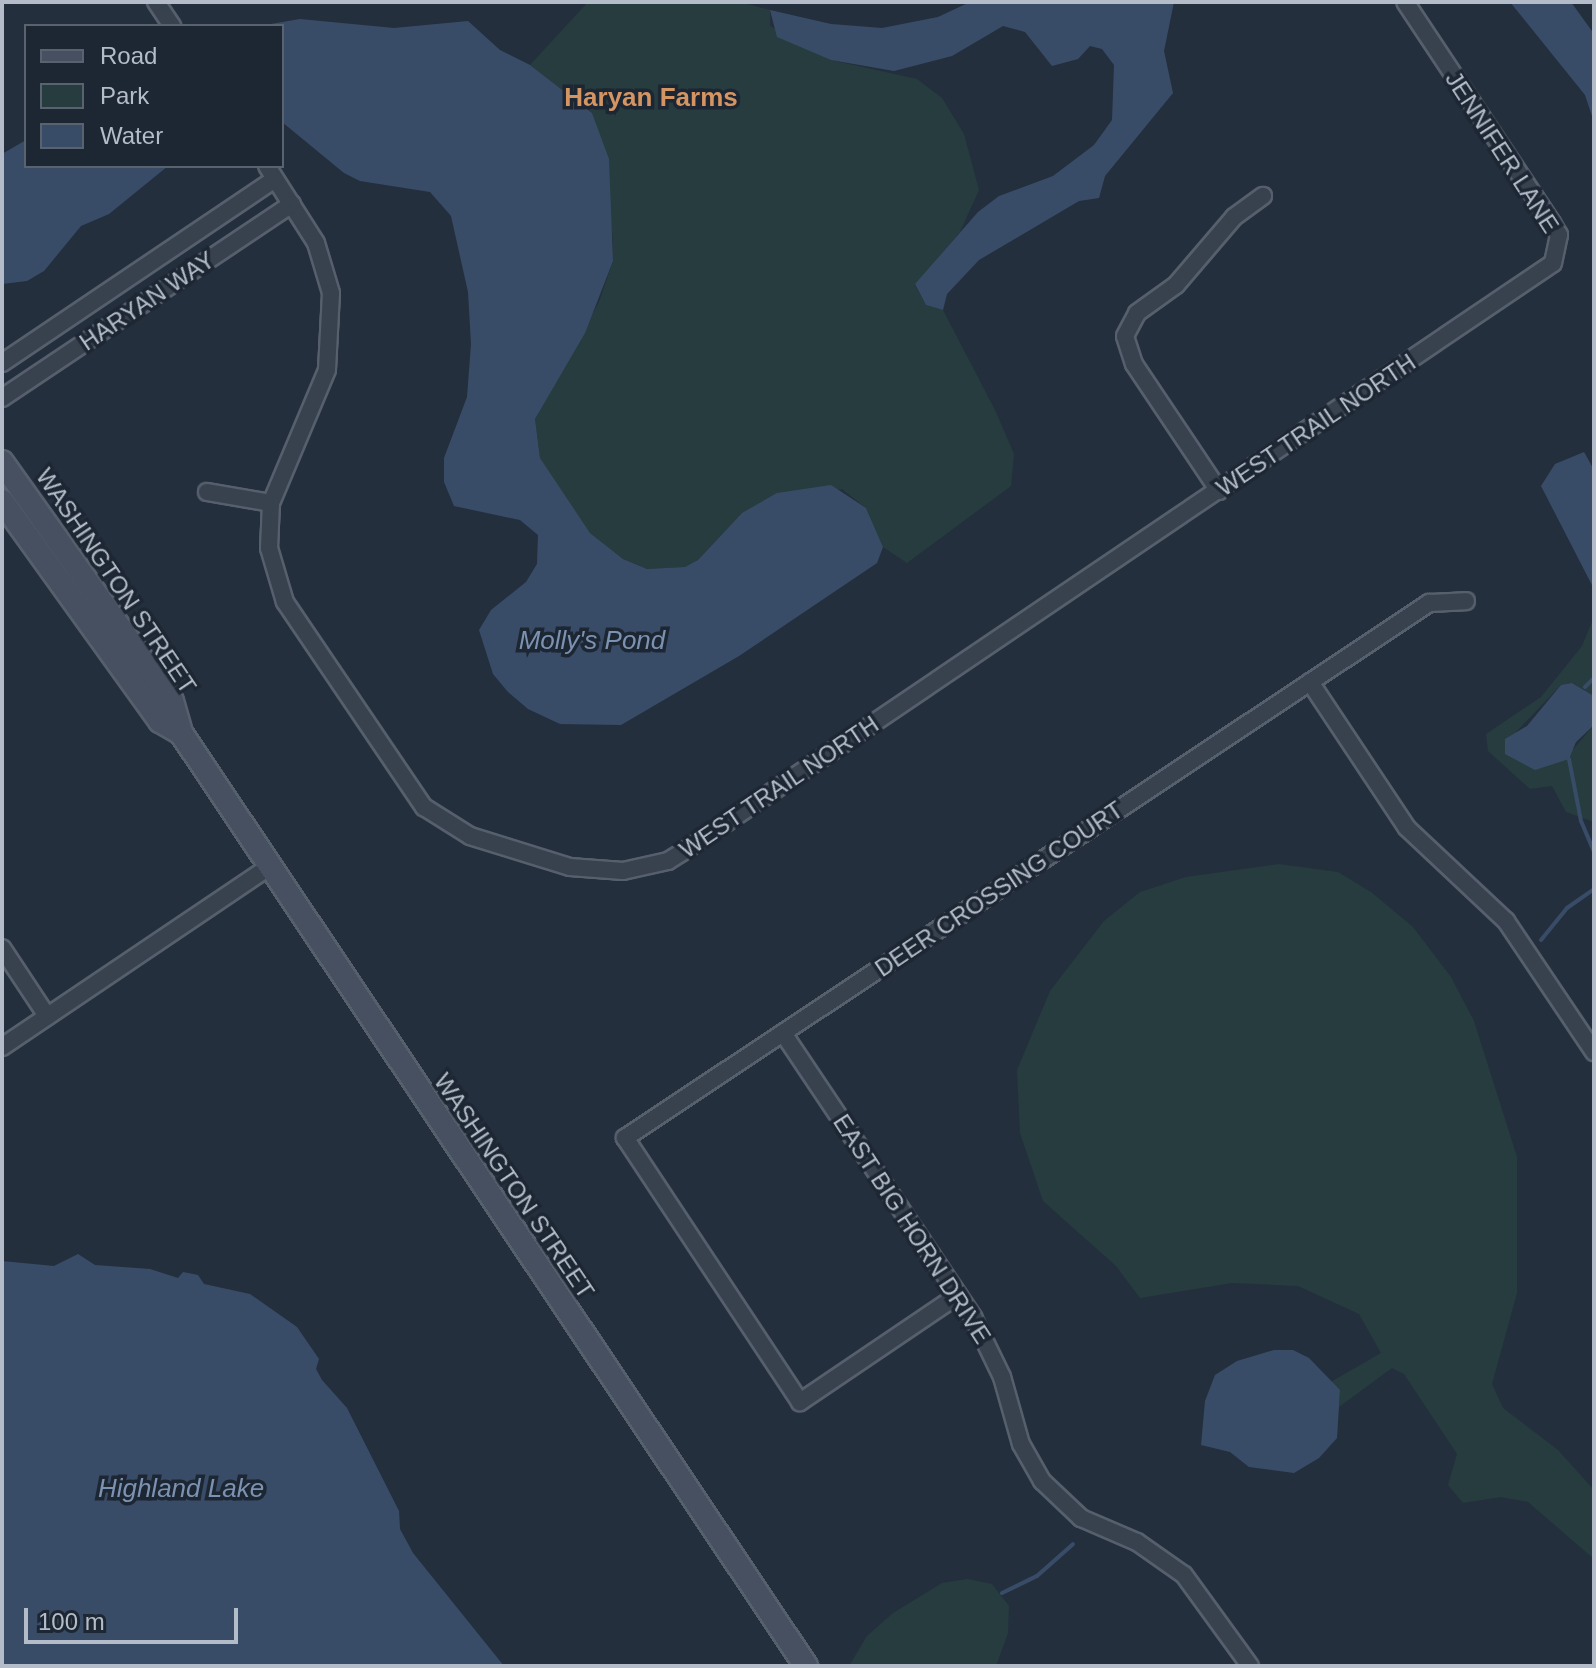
<!DOCTYPE html>
<style>
body{margin:0}
#map{position:relative;width:1596px;height:1668px;overflow:hidden;background:#242f3e;font-family:Helvetica,sans-serif}
div>[style]{position:absolute}
[style*='--x']{left:calc(var(--x)*1px);top:calc(var(--y)*1px);width:calc(var(--w)*1px);rotate:calc(var(--a)*1deg)}
.green>*{inset:0;background:#263c3f}
.water>*{inset:0;background:#394c67}
.stream>*{height:4px;margin:-2px;padding:0 2px;transform-origin:2px;border-radius:2px;background:#394c67}
.roads{filter:drop-shadow(2px 0 #565f6c) drop-shadow(-2px 0 #565f6c) drop-shadow(0 2px #565f6c) drop-shadow(0 -2px #565f6c)}
.street>*{height:16px;margin:-8px;padding:0 8px;transform-origin:8px;border-radius:8px;background:#38414e}
.secondary>*{height:22px;margin:-11px;padding:0 11px;transform-origin:11px;border-radius:11px;background:#465061}
span{translate:-50% -50%;white-space:nowrap;text-align:center;line-height:1.15;-webkit-text-stroke:7px #1d2633;paint-order:stroke}
.street-label{font-size:24px;color:#b4bcc9}
.neighbourhood-label{font-size:26px;color:#d59563;font-weight:700}
.water-label{font-size:26px;color:#7c92b1;font-style:italic}
.frame{position:absolute;inset:0;border:4px solid #b4bcc9;pointer-events:none}
.legend{position:absolute;left:24px;top:24px;width:260px;height:144px;box-sizing:border-box;background:#1d2633;border:2px solid #59626f;margin:0;padding:10px 14px;list-style:none;font-size:24px;color:#b4bcc9}
.legend li{display:flex;align-items:center;gap:16px;height:40px}
.legend b{width:40px;border:2px solid #59626f}
.scale{position:absolute;left:24px;top:1608px;width:214px;height:36px;box-sizing:border-box;border:4px solid #b4bcc9;border-top:0;padding-left:10px;font-size:24px;line-height:28px;white-space:nowrap;color:#b4bcc9;-webkit-text-stroke:6px #1d2633;paint-order:stroke}
</style>
<div id="map">
<div class="green">
<i style="clip-path:polygon(588px 2px,740px 2px,770px 10px,770px 26px,831px 60px,917px 79px,942px 98px,964px 134px,979px 190px,960px 232px,915px 285px,926px 305px,943px 310px,996px 412px,1014px 454px,1011px 486px,907px 563px,883px 547px,866px 508px,842px 489px,742px 513px,698px 560px,685px 567px,647px 569px,623px 559px,590px 533px,553px 485px,540px 458px,535px 419px,599px 302px,613px 261px,613px 239px,592px 113px,530px 65px)"></i>
<i style="clip-path:polygon(1594px 617px,1594px 696px,1573px 683px,1561px 685px,1516px 732px,1570px 753px,1594px 725px,1594px 822px,1566px 812px,1552px 786px,1530px 789px,1488px 751px,1486px 734px,1541px 697px,1582px 646px)"></i>
<i style="clip-path:polygon(1279px 864px,1338px 872px,1371px 892px,1413px 927px,1451px 977px,1474px 1021px,1517px 1157px,1517px 1293px,1492px 1384px,1503px 1408px,1558px 1450px,1594px 1490px,1594px 1559px,1528px 1502px,1501px 1497px,1463px 1503px,1448px 1485px,1457px 1454px,1404px 1374px,1392px 1368px,1339px 1407px,1340px 1390px,1329px 1383px,1381px 1353px,1359px 1314px,1298px 1286px,1232px 1283px,1140px 1298px,1116px 1266px,1043px 1201px,1020px 1133px,1017px 1070px,1050px 991px,1104px 921px,1140px 892px,1186px 877px)"></i>
<i style="clip-path:polygon(967px 1579px,992px 1584px,1009px 1606px,1008px 1633px,996px 1666px,849px 1666px,867px 1636px,893px 1613px,942px 1583px)"></i>
</div>
<div class="water">
<i style="clip-path:polygon(970px 2px,1174px 2px,1164px 51px,1173px 93px,1105px 176px,1099px 198px,1079px 201px,979px 260px,947px 294px,943px 310px,926px 305px,915px 284px,978px 212px,999px 196px,1053px 176px,1094px 145px,1112px 120px,1114px 65px,1102px 49px,1090px 46px,1078px 59px,1052px 66px,1025px 32px,1003px 26px,952px 56px,894px 71px,831px 60px,777px 37px,770px 10px,831px 24px,882px 28px,938px 17px)"></i>
<i style="clip-path:polygon(1510px 2px,1571px 2px,1594px 34px,1594px 122px,1585px 95px)"></i>
<i style="clip-path:polygon(300px 19px,394px 28px,468px 21px,500px 50px,530px 65px,592px 113px,609px 159px,613px 261px,585px 333px,535px 419px,540px 458px,590px 533px,623px 559px,647px 569px,685px 567px,698px 560px,742px 513px,777px 493px,831px 485px,866px 508px,883px 547px,877px 563px,739px 656px,621px 725px,560px 724px,528px 709px,508px 692px,493px 674px,479px 630px,491px 610px,526px 582px,537px 564px,538px 535px,520px 520px,454px 506px,444px 482px,444px 458px,467px 397px,471px 344px,468px 292px,451px 216px,430px 192px,360px 181px,344px 173px,282px 122px,282px 26px,259px 26px)"></i>
<i style="clip-path:polygon(26px 140px,26px 166px,168px 166px,109px 214px,81px 226px,44px 271px,27px 281px,2px 284px,2px 154px)"></i>
<i style="clip-path:polygon(1584px 452px,1594px 470px,1594px 589px,1541px 486px,1555px 464px)"></i>
<i style="clip-path:polygon(1572px 683px,1594px 696px,1594px 725px,1576px 742px,1569px 759px,1535px 770px,1505px 754px,1505px 739px,1527px 726px,1561px 685px)"></i>
<i style="clip-path:polygon(78px 1254px,95px 1265px,150px 1269px,178px 1278px,183px 1272px,198px 1275px,204px 1284px,250px 1294px,297px 1327px,319px 1359px,316px 1369px,322px 1380px,347px 1408px,399px 1511px,400px 1529px,413px 1553px,504px 1666px,2px 1666px,2px 1261px,54px 1266px)"></i>
<i style="clip-path:polygon(1274px 1350px,1293px 1350px,1309px 1358px,1340px 1390px,1337px 1438px,1319px 1458px,1294px 1473px,1249px 1467px,1230px 1452px,1201px 1445px,1205px 1401px,1215px 1375px,1237px 1361px)"></i>
</div>
<div class="stream">
<i style="--x:1585;--y:687;--w:13;--a:-45"></i>
<i style="--x:1569;--y:759;--w:63;--a:79"></i>
<i style="--x:1581;--y:821;--w:33;--a:67"></i>
<i style="--x:1541;--y:940;--w:41;--a:-50.9"></i>
<i style="--x:1567;--y:908;--w:33;--a:-35"></i>
<i style="--x:1002;--y:1593;--w:39;--a:-26"></i>
<i style="--x:1037;--y:1576;--w:48;--a:-41.6"></i>
</div>
<div class="roads">
<div class="street">
<i style="--x:156;--y:2;--w:29;--a:56"></i>
<i style="--x:267;--y:166;--w:91;--a:57.5"></i>
<i style="--x:316;--y:243;--w:52;--a:73.3"></i>
<i style="--x:331;--y:293;--w:77;--a:93"></i>
<i style="--x:327;--y:370;--w:144;--a:112.8"></i>
<i style="--x:271;--y:503;--w:45;--a:92.5"></i>
<i style="--x:269;--y:548;--w:56;--a:73.5"></i>
<i style="--x:285;--y:602;--w:248;--a:55.9"></i>
<i style="--x:424;--y:807;--w:54;--a:32.2"></i>
<i style="--x:470;--y:836;--w:105;--a:17.2"></i>
<i style="--x:570;--y:867;--w:53;--a:4.3"></i>
<i style="--x:623;--y:871;--w:46;--a:-12.5"></i>
<i style="--x:668;--y:861;--w:25;--a:-32"></i>
<i style="--x:689;--y:848;--w:1043;--a:-34.1"></i>
<i style="--x:1553;--y:263;--w:29;--a:-78"></i>
<i style="--x:1559;--y:235;--w:14;--a:-120"></i>
<i style="--x:1552;--y:223;--w:265;--a:-123.6"></i>
<i style="--x:2;--y:363;--w:329;--a:-34"></i>
<i style="--x:2;--y:398;--w:349;--a:-33.8"></i>
<i style="--x:1219;--y:491;--w:153;--a:-123.8"></i>
<i style="--x:1134;--y:364;--w:29;--a:-108"></i>
<i style="--x:1125;--y:336;--w:26;--a:-62"></i>
<i style="--x:1137;--y:313;--w:48;--a:-35.7"></i>
<i style="--x:1176;--y:285;--w:89;--a:-49.5"></i>
<i style="--x:1234;--y:217;--w:36;--a:-36"></i>
<i style="--x:207;--y:492;--w:65;--a:9.8"></i>
<i style="--x:1310;--y:682;--w:175;--a:56.4"></i>
<i style="--x:1407;--y:828;--w:136;--a:43.2"></i>
<i style="--x:1506;--y:921;--w:158;--a:56.1"></i>
<i style="--x:2;--y:948;--w:82;--a:56.5"></i>
<i style="--x:783;--y:1033;--w:342;--a:56.2"></i>
<i style="--x:973;--y:1317;--w:67;--a:64.2"></i>
<i style="--x:1002;--y:1377;--w:70;--a:74.2"></i>
<i style="--x:1021;--y:1444;--w:43;--a:60.4"></i>
<i style="--x:1042;--y:1481;--w:54;--a:43.5"></i>
<i style="--x:1081;--y:1518;--w:61;--a:23.2"></i>
<i style="--x:1137;--y:1542;--w:57;--a:35.1"></i>
<i style="--x:1184;--y:1575;--w:112;--a:54"></i>
<i style="--x:2;--y:1047;--w:323;--a:-34"></i>
<i style="--x:958;--y:1295;--w:191;--a:145.9"></i>
<i style="--x:800;--y:1402;--w:317;--a:-123.5"></i>
<i style="--x:625;--y:1138;--w:966;--a:-33.64"></i>
<i style="--x:1429;--y:603;--w:37;--a:-3"></i>
</div>
<div class="secondary">
<i style="--x:2;--y:462;--w:293;--a:54.6"></i>
<i style="--x:172;--y:701;--w:33;--a:74"></i>
<i style="--x:181;--y:733;--w:1123;--a:56.18"></i>
<i style="--x:2;--y:501;--w:271;--a:54.3"></i>
<i style="--x:160;--y:721;--w:24;--a:30"></i>
</div>
</div>
<div class="street-label">
<span style="left:1502px;top:152px;rotate:57deg">JENNIFER LANE</span>
<span style="left:147px;top:301px;rotate:-34deg">HARYAN WAY</span>
<span style="left:1316px;top:425px;rotate:-34deg">WEST TRAIL NORTH</span>
<span style="left:116px;top:581px;rotate:56deg">WASHINGTON STREET</span>
<span style="left:779px;top:787px;rotate:-34deg">WEST TRAIL NORTH</span>
<span style="left:999px;top:889px;rotate:-34deg">DEER CROSSING COURT</span>
<span style="left:514px;top:1186px;rotate:56deg">WASHINGTON STREET</span>
<span style="left:912px;top:1229px;rotate:57deg">EAST BIG HORN DRIVE</span>
</div>
<div class="neighbourhood-label">
<span style="left:651px;top:98px">Haryan Farms</span>
</div>
<div class="water-label">
<span style="left:592px;top:641px">Molly's Pond</span>
<span style="left:181px;top:1489px">Highland Lake</span>
</div>
<div class="frame"></div>
<ul class="legend">
<li><b style="height:10px;background:#465061"></b>Road</li>
<li><b style="height:22px;background:#263c3f"></b>Park</li>
<li><b style="height:22px;background:#394c67"></b>Water</li>
</ul>
<div class="scale">100 m</div>
</div>
